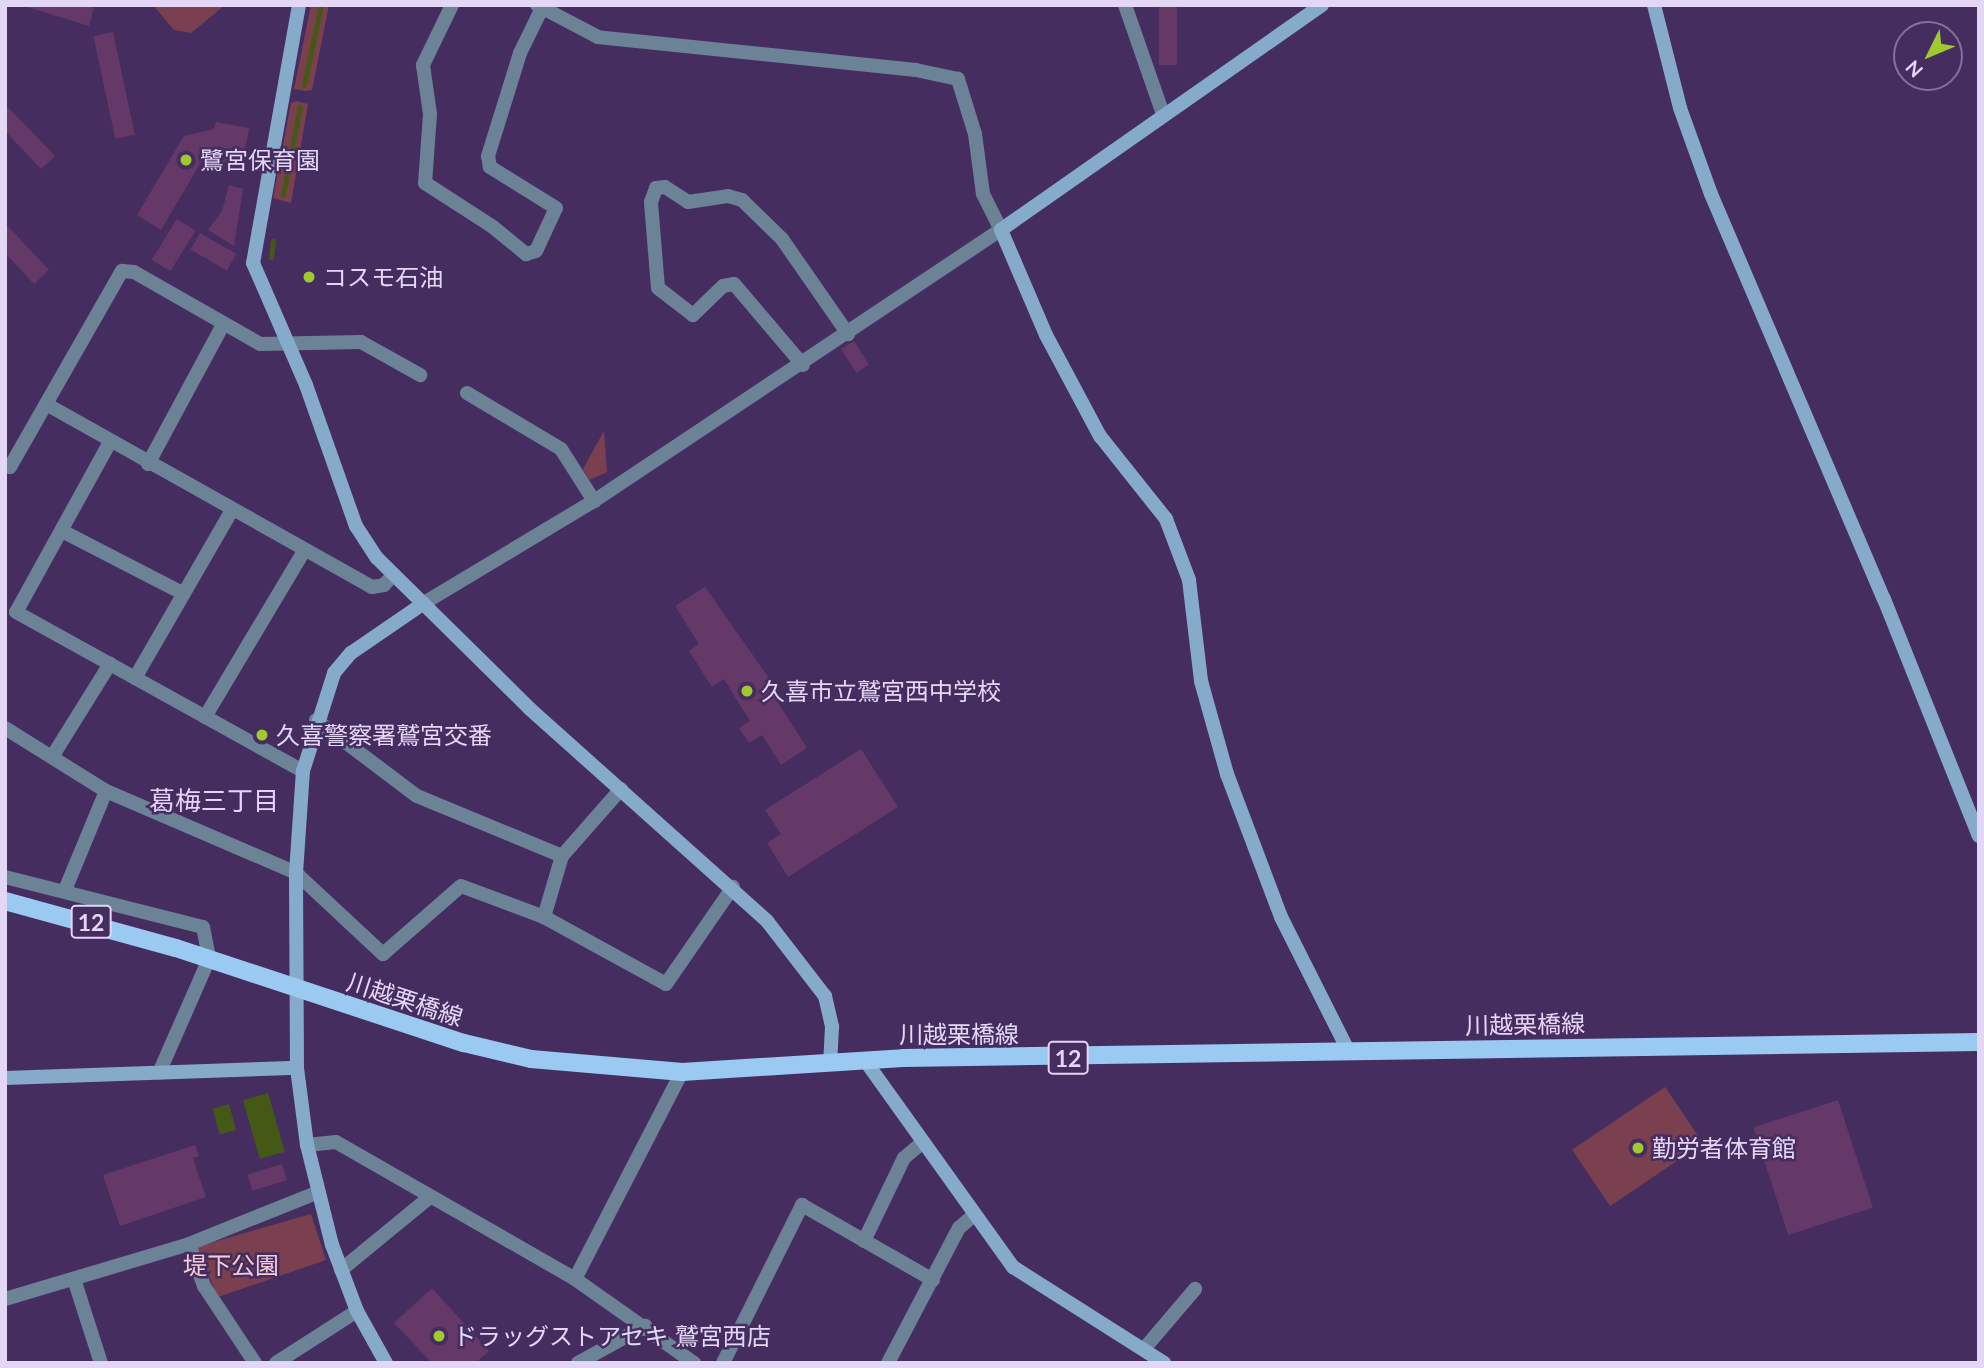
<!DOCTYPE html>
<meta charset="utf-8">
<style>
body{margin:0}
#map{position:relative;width:1984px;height:1368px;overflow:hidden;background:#462d60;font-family:Lato,"Noto Sans JP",sans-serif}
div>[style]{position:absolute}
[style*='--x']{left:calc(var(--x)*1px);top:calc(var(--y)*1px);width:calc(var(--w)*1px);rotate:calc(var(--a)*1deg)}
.green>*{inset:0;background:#7a404f;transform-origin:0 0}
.water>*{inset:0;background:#455917;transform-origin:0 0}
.stream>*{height:5px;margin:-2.5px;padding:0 2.5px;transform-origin:2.5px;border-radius:2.5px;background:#455917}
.building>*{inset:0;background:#643867;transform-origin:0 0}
.street>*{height:14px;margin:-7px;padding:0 7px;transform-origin:7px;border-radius:7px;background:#6c8397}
.secondary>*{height:14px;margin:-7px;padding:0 7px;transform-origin:7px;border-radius:7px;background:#86abca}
.primary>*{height:18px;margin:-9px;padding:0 9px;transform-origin:9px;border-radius:9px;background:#9ac9f2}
.dots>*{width:19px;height:19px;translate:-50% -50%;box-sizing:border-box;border:4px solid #462d60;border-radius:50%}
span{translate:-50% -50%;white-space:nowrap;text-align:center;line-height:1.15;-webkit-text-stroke:5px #462d60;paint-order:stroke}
.shield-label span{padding:2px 5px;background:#462d60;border:2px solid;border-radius:5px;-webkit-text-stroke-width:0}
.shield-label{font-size:23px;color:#e4d7f6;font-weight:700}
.poi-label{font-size:24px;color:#e4d7f6}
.left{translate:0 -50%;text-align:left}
.street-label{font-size:24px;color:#e4d7f6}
.park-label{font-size:24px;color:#f7cdd5}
.neighbourhood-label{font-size:26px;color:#e4d4fa}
.frame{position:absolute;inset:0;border:7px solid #e4d7f6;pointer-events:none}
.north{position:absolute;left:1893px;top:21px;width:70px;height:70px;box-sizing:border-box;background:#462d60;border:2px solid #85719c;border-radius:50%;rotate:227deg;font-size:19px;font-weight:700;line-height:28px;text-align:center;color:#e4d7f6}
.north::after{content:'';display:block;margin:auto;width:24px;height:32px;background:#9eca2f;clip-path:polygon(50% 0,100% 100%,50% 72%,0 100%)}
</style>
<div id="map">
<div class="green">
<i style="clip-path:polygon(153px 5px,225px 5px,191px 33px,174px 30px)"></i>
<i style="clip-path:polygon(311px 5px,329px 5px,312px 90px,306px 91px,294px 89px)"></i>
<i style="clip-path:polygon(296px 101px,308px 104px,291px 203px,273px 198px,291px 103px)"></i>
<i style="clip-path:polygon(604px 431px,607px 472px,589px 480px,583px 469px)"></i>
<i style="left:1665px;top:1087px;width:68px;height:112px;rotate:56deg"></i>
<i style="clip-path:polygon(311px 1214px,326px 1260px,218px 1297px,196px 1247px)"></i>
</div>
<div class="water">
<i style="left:268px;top:1093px;width:61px;height:26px;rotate:74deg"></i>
<i style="left:229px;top:1104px;width:27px;height:17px;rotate:75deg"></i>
</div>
<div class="stream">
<i style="--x:304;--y:85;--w:82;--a:-78"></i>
<i style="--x:283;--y:195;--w:90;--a:-79.1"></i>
<i style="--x:271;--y:257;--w:16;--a:-83"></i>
</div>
<div class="building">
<i style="clip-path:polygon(21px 5px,83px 5px,94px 8px,89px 26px)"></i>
<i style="left:1159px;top:5px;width:18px;height:60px"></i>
<i style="left:113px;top:32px;width:105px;height:20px;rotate:78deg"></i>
<i style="clip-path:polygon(5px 104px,55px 156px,41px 169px,5px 131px)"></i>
<i style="clip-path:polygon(216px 122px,249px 128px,242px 165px,219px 161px,220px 154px,207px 152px,161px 230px,137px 215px,184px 136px,214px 129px)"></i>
<i style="clip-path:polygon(229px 185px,243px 189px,234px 246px,208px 230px,222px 211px)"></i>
<i style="left:177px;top:219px;width:22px;height:48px;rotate:32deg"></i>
<i style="clip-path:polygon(5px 223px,49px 270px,34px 284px,5px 253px)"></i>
<i style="left:200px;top:233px;width:42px;height:19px;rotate:30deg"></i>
<i style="left:854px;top:341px;width:28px;height:15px;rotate:58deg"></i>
<i style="clip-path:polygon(705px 587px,769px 678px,764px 681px,807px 748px,781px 765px,762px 735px,749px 743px,739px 728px,750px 721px,724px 679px,712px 687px,689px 651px,699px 644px,675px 606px)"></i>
<i style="clip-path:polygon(861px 749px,898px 807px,788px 877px,767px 843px,781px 834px,765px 810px)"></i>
<i style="left:1838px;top:1100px;width:113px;height:89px;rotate:72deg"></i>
<i style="clip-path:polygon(195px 1145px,199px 1156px,193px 1158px,206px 1197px,120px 1226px,103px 1175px)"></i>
<i style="left:282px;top:1164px;width:17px;height:36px;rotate:73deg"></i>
<i style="clip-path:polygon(432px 1288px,489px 1351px,476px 1363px,432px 1363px,394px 1323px)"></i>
</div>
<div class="street">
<i style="--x:452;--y:5;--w:67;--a:115.8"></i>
<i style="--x:423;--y:65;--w:49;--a:81.9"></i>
<i style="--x:430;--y:114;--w:69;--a:94.1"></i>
<i style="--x:425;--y:183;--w:81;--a:32.9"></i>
<i style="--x:493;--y:227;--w:43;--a:39.3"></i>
<i style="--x:526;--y:254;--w:10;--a:-17"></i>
<i style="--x:536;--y:251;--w:47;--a:-65.1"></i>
<i style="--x:556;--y:208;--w:78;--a:-148.2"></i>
<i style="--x:490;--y:167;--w:11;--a:-100"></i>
<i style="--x:488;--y:156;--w:108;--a:-72.7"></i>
<i style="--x:520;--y:53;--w:50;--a:-63.9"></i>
<i style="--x:1125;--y:5;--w:115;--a:70.8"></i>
<i style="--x:803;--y:365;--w:106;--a:-130.4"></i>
<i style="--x:734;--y:284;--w:11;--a:170"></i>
<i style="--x:723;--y:286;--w:42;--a:136"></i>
<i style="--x:693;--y:315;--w:44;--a:-142.4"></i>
<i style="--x:658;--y:288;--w:86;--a:-94.7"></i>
<i style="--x:651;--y:202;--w:15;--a:-70"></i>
<i style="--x:656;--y:188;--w:9;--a:-6"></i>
<i style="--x:665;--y:187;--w:27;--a:33"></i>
<i style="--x:688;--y:202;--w:40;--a:-8.5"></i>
<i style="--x:728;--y:196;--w:15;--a:16"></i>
<i style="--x:742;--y:200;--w:56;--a:44.3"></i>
<i style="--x:782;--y:239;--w:116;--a:55.2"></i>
<i style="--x:467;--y:393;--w:109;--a:30.8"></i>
<i style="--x:561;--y:449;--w:62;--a:57.6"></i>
<i style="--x:46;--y:404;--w:374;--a:29.3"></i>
<i style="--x:372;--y:587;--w:12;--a:-9"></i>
<i style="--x:384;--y:585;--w:13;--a:-48"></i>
<i style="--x:110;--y:442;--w:194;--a:118.9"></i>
<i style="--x:16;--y:612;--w:328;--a:29"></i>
<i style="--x:148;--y:464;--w:158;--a:-61.7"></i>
<i style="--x:5;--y:466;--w:5;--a:11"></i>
<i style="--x:10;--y:467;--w:226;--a:-60.3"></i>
<i style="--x:122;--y:271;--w:12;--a:5"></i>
<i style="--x:134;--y:272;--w:145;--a:29.7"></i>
<i style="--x:260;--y:344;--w:101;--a:-1.1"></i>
<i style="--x:361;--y:342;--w:68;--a:29.2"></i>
<i style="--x:62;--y:531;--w:137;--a:27.3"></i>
<i style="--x:424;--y:603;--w:198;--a:-31"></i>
<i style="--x:594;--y:501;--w:489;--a:-33.7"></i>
<i style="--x:1001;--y:230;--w:40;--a:-116.6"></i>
<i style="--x:983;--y:194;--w:61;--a:-97.6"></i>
<i style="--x:975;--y:134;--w:58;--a:-107.2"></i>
<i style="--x:958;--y:79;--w:43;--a:-167.9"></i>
<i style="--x:916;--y:70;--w:320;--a:-174.1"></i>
<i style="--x:598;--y:37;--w:69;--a:-152.3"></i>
<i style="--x:135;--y:678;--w:192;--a:-60"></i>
<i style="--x:205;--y:717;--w:193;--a:-59.2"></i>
<i style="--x:316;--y:720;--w:126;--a:37"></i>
<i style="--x:417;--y:796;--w:157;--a:22.5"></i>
<i style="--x:5;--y:728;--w:119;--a:32"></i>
<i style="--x:106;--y:791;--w:207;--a:23.3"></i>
<i style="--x:296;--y:873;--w:119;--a:43"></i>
<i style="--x:383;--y:954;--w:103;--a:-41.1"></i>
<i style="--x:461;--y:886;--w:89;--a:20.5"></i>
<i style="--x:52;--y:757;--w:110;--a:-58.1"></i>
<i style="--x:621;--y:789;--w:89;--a:131.4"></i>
<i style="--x:562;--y:856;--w:64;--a:106.4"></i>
<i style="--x:544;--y:917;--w:139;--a:28.8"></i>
<i style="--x:666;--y:984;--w:118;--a:-55.4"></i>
<i style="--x:5;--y:877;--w:204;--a:14.2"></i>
<i style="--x:203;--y:927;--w:33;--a:79"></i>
<i style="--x:209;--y:959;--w:124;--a:113.7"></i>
<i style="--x:65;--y:890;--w:107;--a:-67.5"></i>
<i style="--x:307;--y:1145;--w:29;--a:-6"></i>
<i style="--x:336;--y:1142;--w:275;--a:29.8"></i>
<i style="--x:575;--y:1279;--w:146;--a:35.2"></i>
<i style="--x:864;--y:1241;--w:92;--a:-64.3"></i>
<i style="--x:904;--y:1158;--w:25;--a:-40"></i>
<i style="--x:189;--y:1244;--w:45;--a:70.3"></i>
<i style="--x:204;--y:1286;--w:92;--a:56.5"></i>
<i style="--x:341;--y:1270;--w:115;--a:-39.4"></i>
<i style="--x:74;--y:1279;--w:88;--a:72.2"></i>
<i style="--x:575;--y:1279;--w:233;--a:-62.7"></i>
<i style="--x:5;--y:1299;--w:192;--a:-16.6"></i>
<i style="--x:189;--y:1244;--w:137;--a:-21.9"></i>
<i style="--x:1144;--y:1349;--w:79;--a:-49.6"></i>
<i style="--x:276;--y:1363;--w:96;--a:-32.7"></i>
<i style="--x:578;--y:1363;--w:77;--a:-28.9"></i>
<i style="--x:723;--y:1363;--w:177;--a:-63.4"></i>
<i style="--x:802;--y:1205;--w:151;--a:29.8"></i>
<i style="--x:888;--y:1363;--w:153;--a:-62.3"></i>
<i style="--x:959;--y:1228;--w:20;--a:-41"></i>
</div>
<div class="secondary">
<i style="--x:299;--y:5;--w:262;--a:100.1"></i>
<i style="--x:253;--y:263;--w:133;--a:66.5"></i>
<i style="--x:306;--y:385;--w:150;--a:70.5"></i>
<i style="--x:356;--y:526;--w:38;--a:57"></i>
<i style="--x:377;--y:558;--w:215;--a:44.6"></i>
<i style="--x:530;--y:709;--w:318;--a:41.8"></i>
<i style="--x:767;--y:921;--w:95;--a:52.3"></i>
<i style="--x:825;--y:996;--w:32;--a:77"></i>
<i style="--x:832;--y:1027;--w:34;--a:93"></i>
<i style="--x:1322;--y:5;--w:392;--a:145"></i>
<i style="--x:1001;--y:230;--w:114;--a:66.8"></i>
<i style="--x:1046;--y:335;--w:115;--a:61.9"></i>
<i style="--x:1100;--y:436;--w:106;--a:51.5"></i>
<i style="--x:1166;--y:519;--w:65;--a:69.3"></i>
<i style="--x:1189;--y:580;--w:102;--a:83.2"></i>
<i style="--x:1201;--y:681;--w:97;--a:74.4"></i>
<i style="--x:1227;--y:774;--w:153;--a:69.3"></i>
<i style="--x:1281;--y:917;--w:151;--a:63.3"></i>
<i style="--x:1654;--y:5;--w:106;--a:75.8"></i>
<i style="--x:1680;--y:108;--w:91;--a:70.2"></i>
<i style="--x:1711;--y:194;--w:440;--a:66.9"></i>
<i style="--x:1884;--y:599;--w:255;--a:68.2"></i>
<i style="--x:864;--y:1059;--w:256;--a:54.4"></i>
<i style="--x:1013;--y:1267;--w:179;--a:32.4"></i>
<i style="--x:5;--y:1078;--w:292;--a:-2"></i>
<i style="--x:386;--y:1363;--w:60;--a:-119.1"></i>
<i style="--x:357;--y:1311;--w:71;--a:-110.7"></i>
<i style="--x:332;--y:1245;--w:103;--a:-104"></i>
<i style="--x:307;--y:1145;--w:78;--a:-97.4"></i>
<i style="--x:297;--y:1068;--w:195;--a:-90.3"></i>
<i style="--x:296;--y:873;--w:102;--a:-86.1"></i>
<i style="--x:303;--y:771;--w:103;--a:-72.4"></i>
<i style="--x:334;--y:673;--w:26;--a:-50"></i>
<i style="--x:351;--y:653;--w:88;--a:-34.4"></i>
</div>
<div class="primary">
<i style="--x:5;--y:901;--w:177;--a:15.4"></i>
<i style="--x:176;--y:948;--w:303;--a:18.3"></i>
<i style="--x:464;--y:1043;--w:69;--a:13.4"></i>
<i style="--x:531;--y:1059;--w:152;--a:4.9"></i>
<i style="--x:682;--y:1072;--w:221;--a:-3.6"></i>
<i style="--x:903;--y:1058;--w:1076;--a:-0.85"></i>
</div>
<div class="dots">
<i style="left:186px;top:160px;background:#9eca2f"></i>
<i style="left:309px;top:277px;background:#9eca2f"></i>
<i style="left:747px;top:691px;background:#9eca2f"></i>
<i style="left:262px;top:735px;background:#9eca2f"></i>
<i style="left:1638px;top:1148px;background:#9eca2f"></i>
<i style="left:439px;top:1336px;background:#9eca2f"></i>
</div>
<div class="shield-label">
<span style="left:91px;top:922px">12</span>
<span style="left:1068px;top:1058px">12</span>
</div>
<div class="poi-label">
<span class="left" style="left:200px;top:160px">鷺宮保育園</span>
<span class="left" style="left:323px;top:277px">コスモ石油</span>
<span class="left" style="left:761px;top:691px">久喜市立鷲宮西中学校</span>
<span class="left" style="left:276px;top:735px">久喜警察署鷲宮交番</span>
<span class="left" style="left:1652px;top:1148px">勤労者体育館</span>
<span class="left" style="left:453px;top:1336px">ドラッグストアセキ 鷲宮西店</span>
</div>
<div class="street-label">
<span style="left:405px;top:999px;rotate:18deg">川越栗橋線</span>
<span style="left:1525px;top:1024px;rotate:-1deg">川越栗橋線</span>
<span style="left:959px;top:1034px">川越栗橋線</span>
</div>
<div class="park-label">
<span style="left:231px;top:1265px">堤下公園</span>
</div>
<div class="neighbourhood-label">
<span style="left:214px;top:801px">葛梅三丁目</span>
</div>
<div class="frame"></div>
<div class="north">N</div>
</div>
